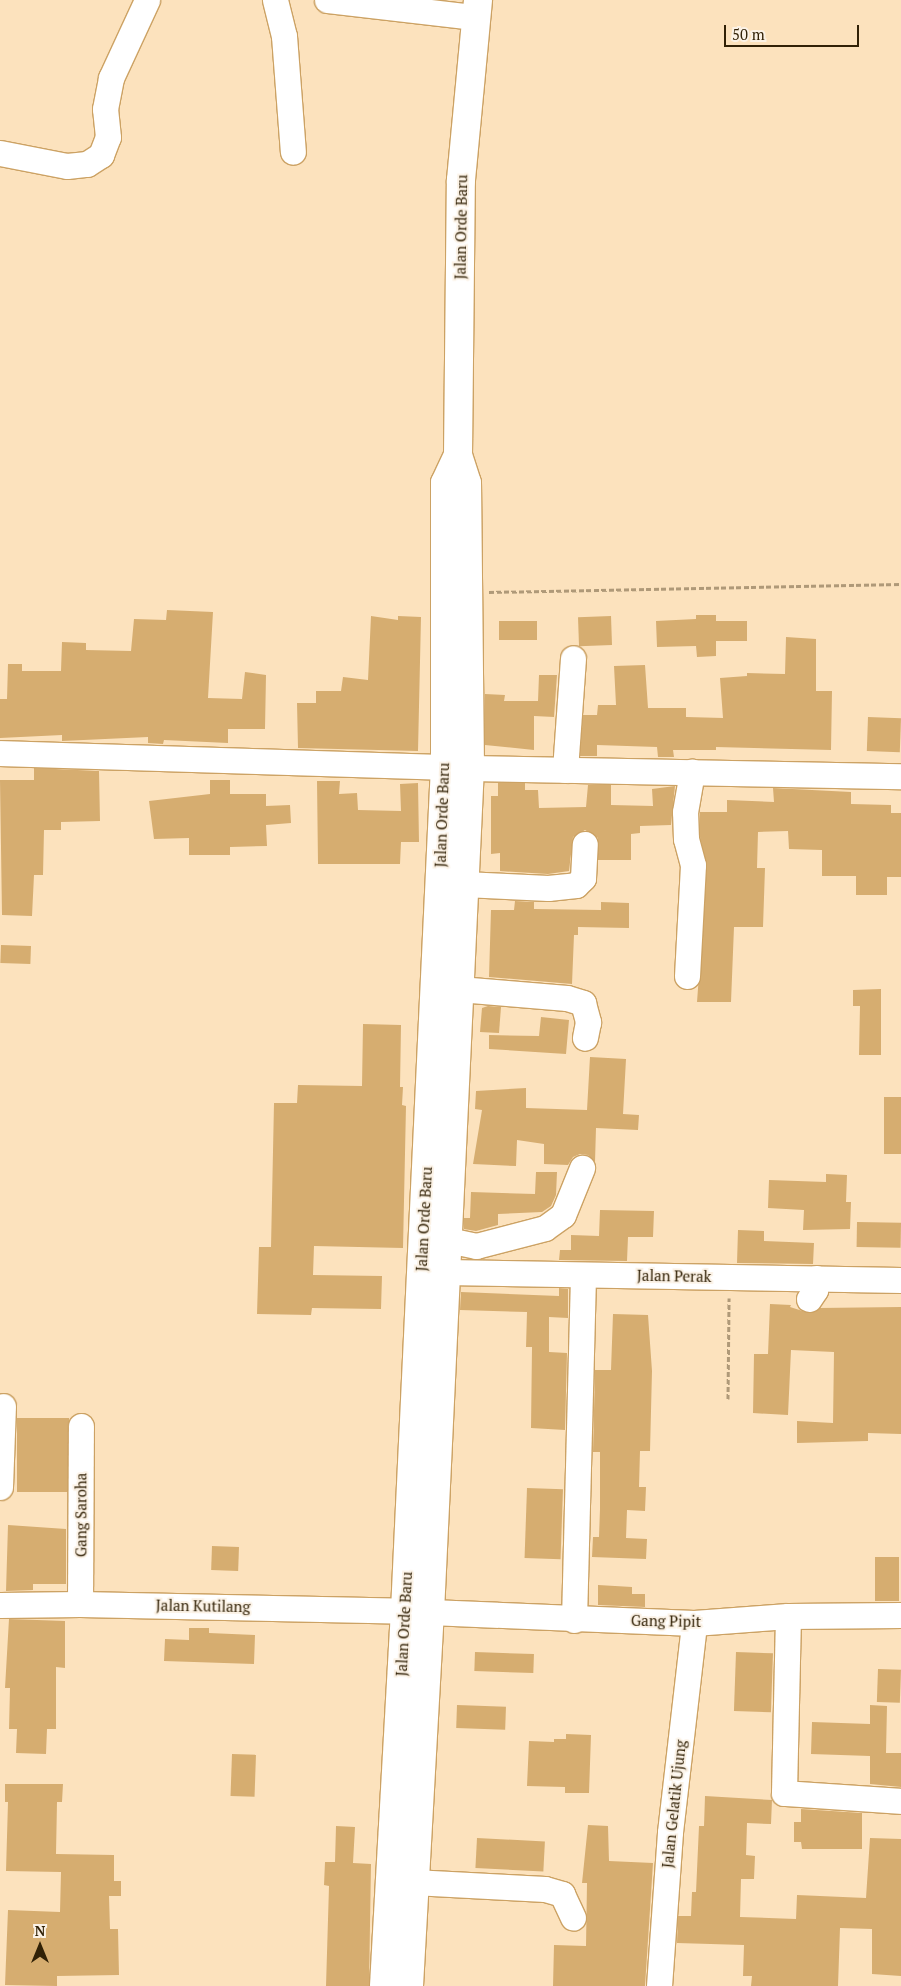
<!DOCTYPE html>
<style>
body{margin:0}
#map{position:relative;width:901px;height:1986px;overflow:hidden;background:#fce2bd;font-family:"PT Serif",serif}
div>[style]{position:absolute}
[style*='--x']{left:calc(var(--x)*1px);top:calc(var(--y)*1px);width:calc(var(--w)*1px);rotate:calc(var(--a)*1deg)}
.building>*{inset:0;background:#d6ad70;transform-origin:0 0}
.path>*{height:3px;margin-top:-1.5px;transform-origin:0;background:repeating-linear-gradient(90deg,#af9978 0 5px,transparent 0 7.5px)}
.roads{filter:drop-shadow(1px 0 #cca264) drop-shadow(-1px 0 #cca264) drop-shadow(0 1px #cca264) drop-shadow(0 -1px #cca264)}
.minor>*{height:25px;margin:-12.5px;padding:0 12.5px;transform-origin:12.5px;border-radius:12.5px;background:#fff}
.major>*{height:28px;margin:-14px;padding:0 14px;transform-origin:14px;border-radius:14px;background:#fff}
span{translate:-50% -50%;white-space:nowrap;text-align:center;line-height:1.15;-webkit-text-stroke:4px #fbf2e6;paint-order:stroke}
.street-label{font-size:15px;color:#312106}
.north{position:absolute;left:15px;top:1921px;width:50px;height:50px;-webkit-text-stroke:4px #fbf2e6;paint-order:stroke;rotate:0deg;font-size:14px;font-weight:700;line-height:20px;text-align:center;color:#312106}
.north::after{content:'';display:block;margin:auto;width:18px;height:22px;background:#312106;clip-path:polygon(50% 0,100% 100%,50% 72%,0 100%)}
.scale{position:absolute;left:724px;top:25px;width:135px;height:22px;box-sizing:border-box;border:2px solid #312106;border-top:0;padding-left:6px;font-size:15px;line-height:18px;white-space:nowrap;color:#312106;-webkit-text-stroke:4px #fbf2e6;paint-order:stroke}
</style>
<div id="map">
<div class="building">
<i style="clip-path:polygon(167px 610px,213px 612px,208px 698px,242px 699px,245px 672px,266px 675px,265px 729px,228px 729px,228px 743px,164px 740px,163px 744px,148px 743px,148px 737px,62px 741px,62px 735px,0 738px,0 699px,7px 699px,8px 664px,22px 664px,22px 671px,61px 671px,62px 642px,86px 643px,86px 650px,131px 651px,134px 619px,166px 620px)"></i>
<i style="clip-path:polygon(696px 615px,716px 615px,716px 621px,747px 621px,747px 641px,716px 641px,716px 656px,697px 657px,696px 646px,657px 647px,656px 621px,696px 619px)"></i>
<i style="clip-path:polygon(371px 616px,398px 620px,398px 616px,421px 617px,418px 751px,298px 748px,297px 703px,316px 703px,316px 691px,341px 691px,343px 677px,368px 680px)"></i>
<i style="left:611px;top:616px;width:29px;height:33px;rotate:88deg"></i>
<i style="left:499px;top:621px;width:38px;height:19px"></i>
<i style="clip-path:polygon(786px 637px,816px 639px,816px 691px,832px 691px,831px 750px,716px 747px,716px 750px,673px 750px,674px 757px,658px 757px,657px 747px,597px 745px,597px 756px,580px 756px,583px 715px,597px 715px,598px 705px,616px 705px,614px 666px,645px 665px,648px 708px,686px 708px,686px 717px,723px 718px,720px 678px,747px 676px,747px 673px,785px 674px)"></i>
<i style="clip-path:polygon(539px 675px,557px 675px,554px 717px,534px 716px,534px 750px,485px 745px,485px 694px,505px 695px,504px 701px,538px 701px)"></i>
<i style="left:868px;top:717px;width:33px;height:34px;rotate:2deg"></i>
<i style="clip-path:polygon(34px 768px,99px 771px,100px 821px,61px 822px,61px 830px,44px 830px,43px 875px,34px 875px,32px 916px,2px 915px,0 780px,34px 780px)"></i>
<i style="clip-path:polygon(210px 780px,230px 780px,230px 794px,266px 794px,266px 806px,290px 805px,291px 823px,266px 825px,267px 846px,230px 847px,230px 855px,189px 855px,189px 838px,154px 839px,149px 801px,210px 794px)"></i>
<i style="clip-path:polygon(317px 781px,340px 781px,339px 794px,357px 793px,358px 810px,401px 811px,400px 784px,418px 783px,419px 842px,401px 842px,400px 864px,318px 864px)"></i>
<i style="clip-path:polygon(498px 783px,525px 783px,525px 790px,538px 790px,539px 808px,586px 807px,588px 785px,611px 785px,611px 805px,653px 806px,652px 789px,675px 786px,671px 825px,640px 826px,640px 833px,631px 834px,631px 860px,598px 860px,598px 838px,585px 830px,573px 837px,569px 871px,548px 874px,500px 871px,500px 853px,491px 854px,491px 796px,498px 796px)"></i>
<i style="clip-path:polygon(773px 788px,851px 792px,851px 804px,891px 805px,891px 813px,901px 813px,901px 877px,887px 877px,887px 895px,856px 895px,856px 876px,822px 876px,822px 850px,789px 849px,788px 831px,758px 832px,757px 868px,765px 868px,763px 927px,734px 927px,731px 1002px,697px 1002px,707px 866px,700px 837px,700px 812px,727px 812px,727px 800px,774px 802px)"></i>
<i style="clip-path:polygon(515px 901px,534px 902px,534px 909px,601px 910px,601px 902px,629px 903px,629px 928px,578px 927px,578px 935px,574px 935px,572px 984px,489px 977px,491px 910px,514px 910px)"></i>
<i style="left:1px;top:945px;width:30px;height:18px;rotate:2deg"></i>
<i style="clip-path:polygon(881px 989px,881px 1055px,859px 1055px,860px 1006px,853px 1006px,853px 990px)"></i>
<i style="clip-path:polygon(488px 1006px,501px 1007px,499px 1033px,480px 1032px,482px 1008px)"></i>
<i style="clip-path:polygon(541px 1017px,569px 1020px,566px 1054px,489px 1049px,489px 1035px,539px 1036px)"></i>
<i style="clip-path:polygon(363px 1024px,401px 1025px,400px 1087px,403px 1087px,402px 1105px,406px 1106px,403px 1248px,314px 1246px,313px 1275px,382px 1276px,381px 1309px,312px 1308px,311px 1315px,257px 1314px,259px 1247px,271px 1247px,274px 1103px,297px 1103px,298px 1085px,362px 1086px)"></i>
<i style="clip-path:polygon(590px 1057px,626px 1059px,623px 1114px,639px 1115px,638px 1130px,596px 1128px,595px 1162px,588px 1155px,580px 1154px,573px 1157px,568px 1165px,544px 1164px,544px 1144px,517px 1140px,516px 1166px,473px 1164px,482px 1110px,475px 1109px,476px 1091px,526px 1088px,526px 1108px,587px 1110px)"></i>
<i style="left:884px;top:1097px;width:17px;height:57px"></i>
<i style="clip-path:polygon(536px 1172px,557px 1172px,556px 1195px,551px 1206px,542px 1212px,498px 1214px,498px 1225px,476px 1231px,464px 1229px,464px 1218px,470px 1218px,471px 1192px,535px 1194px)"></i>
<i style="clip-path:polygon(826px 1174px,847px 1175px,846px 1202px,851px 1202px,850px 1229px,803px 1230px,804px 1210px,768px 1208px,769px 1180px,826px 1182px)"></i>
<i style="clip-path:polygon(600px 1210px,654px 1211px,653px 1237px,628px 1237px,627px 1261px,559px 1260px,560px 1250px,571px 1250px,571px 1235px,599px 1236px)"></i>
<i style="left:857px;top:1222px;width:44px;height:25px;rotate:1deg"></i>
<i style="clip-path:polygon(738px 1230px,764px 1231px,764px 1241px,814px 1243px,813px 1264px,737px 1263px)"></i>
<i style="clip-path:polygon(559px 1288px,568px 1289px,568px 1318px,549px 1317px,549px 1352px,567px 1353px,565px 1430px,531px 1428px,532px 1347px,526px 1347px,527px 1312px,460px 1310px,461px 1292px,559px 1296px)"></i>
<i style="clip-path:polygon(770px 1304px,791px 1305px,790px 1307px,809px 1313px,819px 1308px,901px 1307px,901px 1434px,868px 1433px,868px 1441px,797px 1443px,797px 1421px,833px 1423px,834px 1352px,791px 1350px,788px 1415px,753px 1413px,754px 1354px,768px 1354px)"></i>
<i style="clip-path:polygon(613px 1314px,648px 1315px,652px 1371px,650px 1451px,640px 1451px,639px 1487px,646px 1487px,645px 1511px,627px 1510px,626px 1538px,647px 1539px,646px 1559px,592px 1557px,593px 1537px,599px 1537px,600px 1509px,600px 1452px,593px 1452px,595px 1370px,611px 1370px)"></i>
<i style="left:17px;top:1418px;width:52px;height:74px"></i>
<i style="left:527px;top:1488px;width:36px;height:70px;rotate:2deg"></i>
<i style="clip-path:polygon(8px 1525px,66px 1529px,66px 1584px,33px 1584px,33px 1590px,6px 1591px)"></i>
<i style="left:212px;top:1546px;width:27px;height:24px;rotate:2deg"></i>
<i style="left:875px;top:1557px;width:24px;height:44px"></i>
<i style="clip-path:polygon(598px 1585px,632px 1587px,632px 1594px,645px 1594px,645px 1607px,598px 1605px)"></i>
<i style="clip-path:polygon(9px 1619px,65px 1621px,65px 1668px,56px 1667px,56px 1729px,47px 1729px,46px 1754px,16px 1753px,17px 1729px,9px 1729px,10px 1688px,5px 1688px)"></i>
<i style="clip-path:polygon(189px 1628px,209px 1628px,209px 1633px,255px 1635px,254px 1664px,164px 1661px,165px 1639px,189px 1640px)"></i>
<i style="left:475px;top:1652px;width:59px;height:19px;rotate:2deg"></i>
<i style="left:736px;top:1652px;width:37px;height:59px;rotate:2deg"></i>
<i style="left:878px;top:1669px;width:23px;height:33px;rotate:2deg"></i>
<i style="left:457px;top:1705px;width:49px;height:23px;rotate:2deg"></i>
<i style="clip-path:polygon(870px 1705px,887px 1706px,886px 1753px,901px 1753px,901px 1787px,870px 1784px,870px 1756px,811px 1754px,812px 1722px,870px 1724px)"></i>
<i style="clip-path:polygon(566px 1734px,591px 1735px,589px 1793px,565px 1793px,565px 1787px,527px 1786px,529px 1741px,554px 1742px,554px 1739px,566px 1739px)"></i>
<i style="left:232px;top:1754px;width:24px;height:42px;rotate:2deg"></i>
<i style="clip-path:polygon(5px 1784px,63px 1784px,62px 1802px,57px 1802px,56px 1854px,114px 1855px,114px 1881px,121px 1881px,121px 1896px,109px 1896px,110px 1929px,118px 1929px,119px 1975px,57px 1976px,57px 1986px,5px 1985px,8px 1910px,60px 1912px,61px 1872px,6px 1871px,8px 1802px,5px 1802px)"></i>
<i style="clip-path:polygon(705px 1796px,772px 1800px,771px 1824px,747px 1823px,746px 1855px,755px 1856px,754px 1879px,741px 1879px,740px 1917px,796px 1919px,797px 1895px,866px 1898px,870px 1838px,901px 1839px,901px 1976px,872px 1974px,872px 1929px,840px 1928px,838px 1986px,751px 1986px,752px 1976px,743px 1976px,744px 1945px,677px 1943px,678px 1916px,691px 1916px,692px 1892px,696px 1892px,699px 1826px,704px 1826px)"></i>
<i style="clip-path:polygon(801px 1809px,862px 1813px,862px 1849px,802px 1849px,801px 1842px,794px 1842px,794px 1822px,801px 1822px)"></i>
<i style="clip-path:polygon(588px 1825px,608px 1826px,609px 1861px,653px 1863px,645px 1986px,553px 1986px,554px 1945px,586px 1946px,587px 1883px,582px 1883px)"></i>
<i style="clip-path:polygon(336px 1826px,355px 1827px,353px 1863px,371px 1864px,369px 1986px,326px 1986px,329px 1886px,324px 1885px,325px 1862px,335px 1862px)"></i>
<i style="left:477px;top:1838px;width:68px;height:30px;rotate:3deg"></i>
</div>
<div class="path">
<i style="--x:489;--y:592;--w:412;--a:-1.1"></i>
<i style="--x:728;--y:1399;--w:101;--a:-89.4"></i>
</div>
<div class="roads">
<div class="minor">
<i style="--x:275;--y:0;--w:37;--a:76"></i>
<i style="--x:284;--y:36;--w:116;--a:85.6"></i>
<i style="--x:327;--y:0;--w:149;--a:6.6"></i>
<i style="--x:0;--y:153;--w:68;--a:11"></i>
<i style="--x:67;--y:166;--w:20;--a:-6"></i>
<i style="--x:87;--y:164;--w:17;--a:-33"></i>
<i style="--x:101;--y:155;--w:19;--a:-69"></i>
<i style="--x:108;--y:137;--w:28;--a:-96"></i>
<i style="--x:105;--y:109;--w:32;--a:-79"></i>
<i style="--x:111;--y:78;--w:86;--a:-65.2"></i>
<i style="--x:0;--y:753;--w:445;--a:1.8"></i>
<i style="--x:470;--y:768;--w:431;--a:1.1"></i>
<i style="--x:565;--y:770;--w:112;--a:-85.9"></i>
<i style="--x:464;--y:884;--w:84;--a:2.7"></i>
<i style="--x:548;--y:888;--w:28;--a:-6"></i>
<i style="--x:576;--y:885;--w:10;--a:-45"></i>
<i style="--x:583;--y:878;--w:34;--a:-87"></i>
<i style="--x:687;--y:976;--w:111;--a:-86.9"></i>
<i style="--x:693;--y:865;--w:27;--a:-105"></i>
<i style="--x:686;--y:839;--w:27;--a:-92"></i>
<i style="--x:685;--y:812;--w:41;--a:-80.1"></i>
<i style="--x:459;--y:989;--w:108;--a:4.8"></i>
<i style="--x:567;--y:998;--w:17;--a:17"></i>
<i style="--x:583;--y:1003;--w:20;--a:75"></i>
<i style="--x:588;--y:1022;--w:16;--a:101"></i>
<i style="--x:448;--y:1240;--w:29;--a:12"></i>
<i style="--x:476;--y:1246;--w:71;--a:-14.6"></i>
<i style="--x:545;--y:1228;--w:22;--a:-36"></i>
<i style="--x:563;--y:1215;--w:51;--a:-68"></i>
<i style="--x:446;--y:1272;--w:455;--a:1"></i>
<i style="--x:809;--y:1299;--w:11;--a:-56"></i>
<i style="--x:815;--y:1290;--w:12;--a:-85"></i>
<i style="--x:0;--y:1487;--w:81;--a:-87.9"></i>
<i style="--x:80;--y:1604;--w:178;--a:-89.7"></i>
<i style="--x:0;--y:1605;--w:80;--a:-0.7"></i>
<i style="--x:80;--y:1604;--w:325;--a:1.2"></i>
<i style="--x:430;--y:1612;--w:264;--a:2.4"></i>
<i style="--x:694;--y:1623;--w:94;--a:-4.3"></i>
<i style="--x:788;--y:1616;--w:113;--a:-0.5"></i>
<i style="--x:788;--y:1616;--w:177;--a:91.3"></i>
<i style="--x:784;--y:1793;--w:117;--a:3.9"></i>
<i style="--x:574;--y:1620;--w:345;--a:-88.5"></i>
<i style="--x:394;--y:1881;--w:151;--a:3"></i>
<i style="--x:545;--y:1889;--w:18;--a:16"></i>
<i style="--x:562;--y:1894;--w:26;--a:65"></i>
<i style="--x:659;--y:1986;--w:154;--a:-85.9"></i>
<i style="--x:670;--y:1832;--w:210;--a:-83.4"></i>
</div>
<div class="major">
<i style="--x:384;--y:1986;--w:376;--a:-86.8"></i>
<i style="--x:405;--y:1611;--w:845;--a:-87.29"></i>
<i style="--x:445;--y:767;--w:284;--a:-90"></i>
<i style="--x:445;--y:483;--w:31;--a:-65"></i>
<i style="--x:409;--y:1986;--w:375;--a:-86.8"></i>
<i style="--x:430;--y:1612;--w:845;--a:-87.29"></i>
<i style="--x:470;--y:768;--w:285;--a:-90.6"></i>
<i style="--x:467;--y:483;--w:29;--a:-108"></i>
<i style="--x:458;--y:455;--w:275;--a:-89.4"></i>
<i style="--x:461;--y:180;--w:181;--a:-84.6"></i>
</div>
</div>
<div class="street-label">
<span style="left:461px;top:227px;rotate:-89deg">Jalan Orde Baru</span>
<span style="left:442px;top:815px;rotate:-88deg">Jalan Orde Baru</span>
<span style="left:424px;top:1219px;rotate:-87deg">Jalan Orde Baru</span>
<span style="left:674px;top:1276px;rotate:1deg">Jalan Perak</span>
<span style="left:81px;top:1515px;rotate:-90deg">Gang Saroha</span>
<span style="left:203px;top:1606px;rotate:1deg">Jalan Kutilang</span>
<span style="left:666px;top:1621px;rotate:1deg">Gang Pipit</span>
<span style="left:404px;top:1624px;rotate:-87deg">Jalan Orde Baru</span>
<span style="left:674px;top:1804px;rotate:-84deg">Jalan Gelatik Ujung</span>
</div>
<div class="north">N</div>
<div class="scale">50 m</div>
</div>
